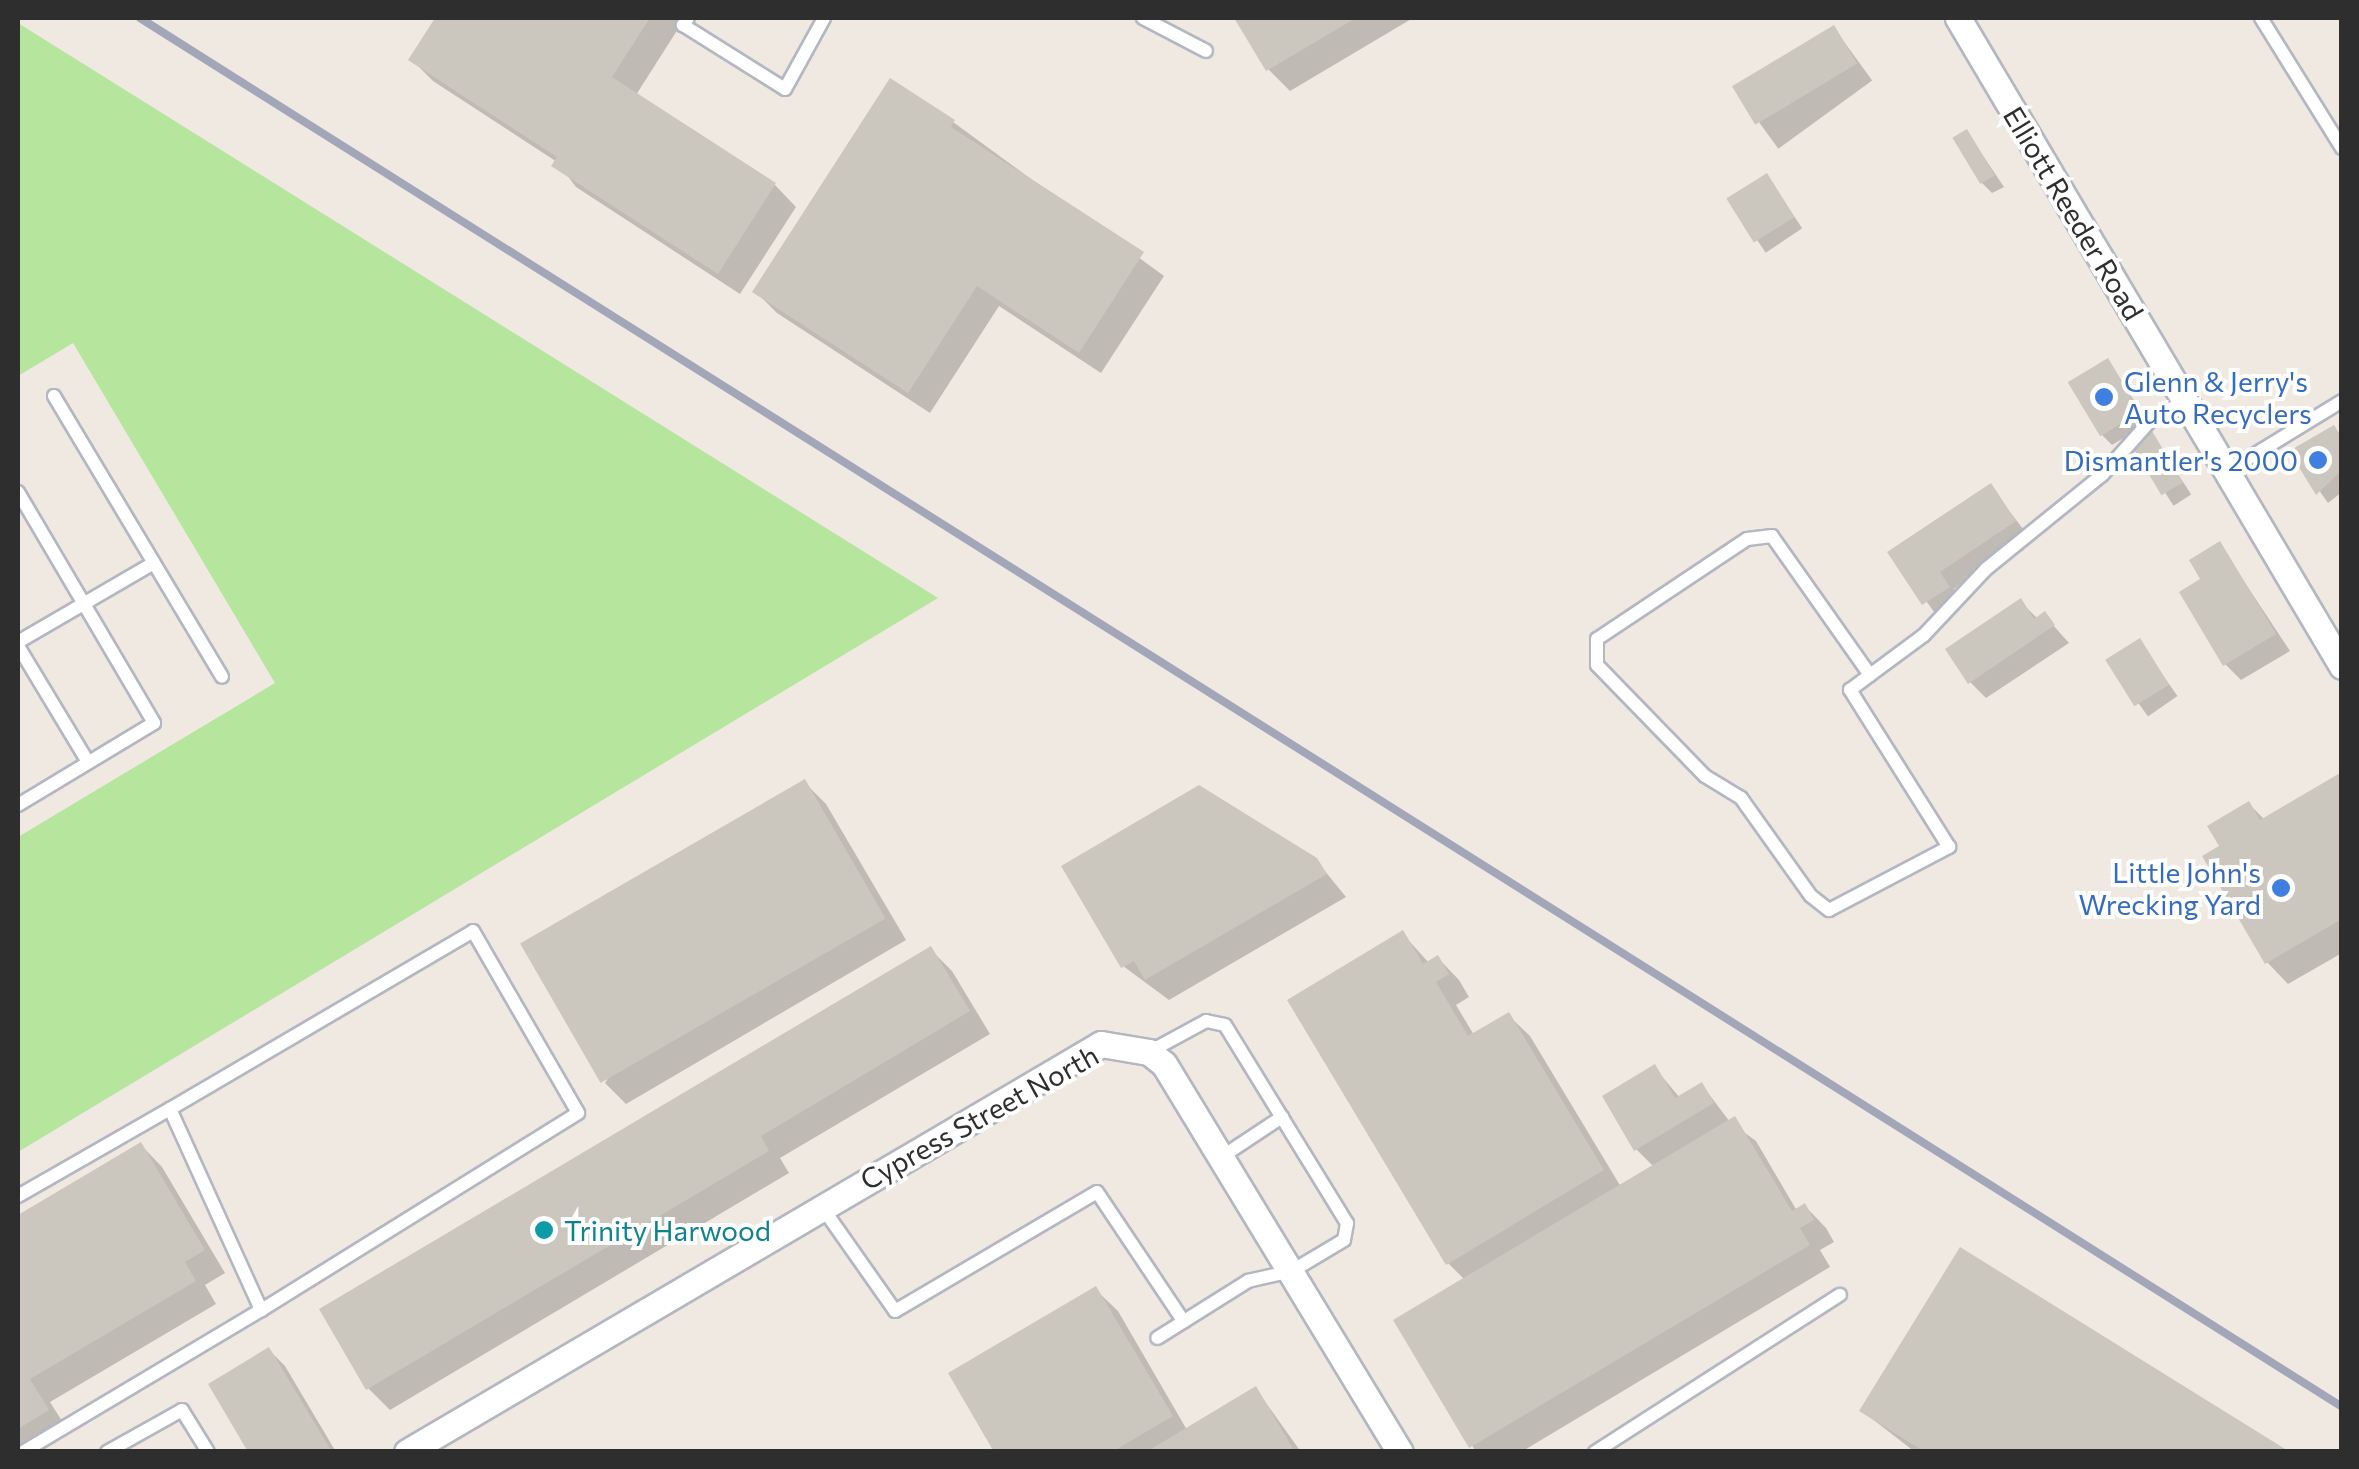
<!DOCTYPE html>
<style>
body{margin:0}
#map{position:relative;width:2359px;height:1469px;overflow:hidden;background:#efe9e1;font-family:Commissioner,sans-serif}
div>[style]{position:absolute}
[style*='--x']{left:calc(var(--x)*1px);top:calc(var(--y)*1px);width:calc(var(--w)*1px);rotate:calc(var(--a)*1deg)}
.green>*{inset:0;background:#b6e59e}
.shadow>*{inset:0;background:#0003;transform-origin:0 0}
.building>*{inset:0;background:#cbc7bf;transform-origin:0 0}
.roads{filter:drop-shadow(2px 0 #b4b7c1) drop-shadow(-2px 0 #b4b7c1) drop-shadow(0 2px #b4b7c1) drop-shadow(0 -2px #b4b7c1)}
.lane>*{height:12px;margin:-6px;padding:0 6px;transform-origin:6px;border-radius:6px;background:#fff}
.street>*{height:25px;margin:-12.5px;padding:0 12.5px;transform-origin:12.5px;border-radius:12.5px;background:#fff}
.rail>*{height:8px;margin:-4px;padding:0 4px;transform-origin:4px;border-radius:4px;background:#a3a6b8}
.dots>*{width:28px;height:28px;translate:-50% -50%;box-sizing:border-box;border:5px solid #fff;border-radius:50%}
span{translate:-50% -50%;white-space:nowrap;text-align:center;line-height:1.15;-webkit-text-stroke:8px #fff;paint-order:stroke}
.street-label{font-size:28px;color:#2e2e2e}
.shop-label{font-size:28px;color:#366cbe}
.left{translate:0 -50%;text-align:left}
.right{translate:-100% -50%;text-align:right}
.culture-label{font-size:28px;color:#0d838f}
.frame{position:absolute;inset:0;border:20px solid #2e2e2e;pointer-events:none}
</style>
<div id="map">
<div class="green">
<i style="clip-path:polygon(18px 23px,938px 598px,18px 1152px,18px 837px,275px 683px,73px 343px,18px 376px)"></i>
</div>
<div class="shadow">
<i style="clip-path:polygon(438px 18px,685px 18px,636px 95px,775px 185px,796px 207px,740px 294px,576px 187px,557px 162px,433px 81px,411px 59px)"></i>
<i style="clip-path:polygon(1237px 18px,1413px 18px,1290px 91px,1268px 69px)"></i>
<i style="left:1834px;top:28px;width:65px;height:116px;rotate:54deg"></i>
<i style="clip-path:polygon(953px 122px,1164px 276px,1101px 373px,999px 306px,930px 413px,777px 313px,755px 291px)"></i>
<i style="clip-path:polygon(1967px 132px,2004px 187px,1992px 193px,1982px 183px)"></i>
<i style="left:1767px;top:176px;width:63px;height:44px;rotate:56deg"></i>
<i style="clip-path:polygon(2108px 361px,2149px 423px,2112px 445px,2102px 435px)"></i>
<i style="clip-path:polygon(2333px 429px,2342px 437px,2342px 492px,2328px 503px,2292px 452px)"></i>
<i style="left:2152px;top:434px;width:72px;height:21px;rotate:57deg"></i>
<i style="clip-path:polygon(1990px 486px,2030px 538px,1954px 589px,1964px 604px,1940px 620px,1891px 553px)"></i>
<i style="clip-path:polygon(2220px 545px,2290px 651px,2241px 680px,2225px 664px,2204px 580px)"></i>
<i style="clip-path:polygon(2020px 601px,2038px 619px,2044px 615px,2069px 643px,1986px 698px,1970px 682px)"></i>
<i style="left:2139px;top:641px;width:67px;height:36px;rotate:55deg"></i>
<i style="clip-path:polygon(2339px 776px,2342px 953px,2288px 984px,2267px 962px,2222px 847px,2249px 804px,2265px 820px)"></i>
<i style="clip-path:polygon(804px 782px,826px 804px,906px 940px,626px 1104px,605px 1083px)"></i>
<i style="clip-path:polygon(1316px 860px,1346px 897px,1169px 1000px,1123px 966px)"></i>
<i style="clip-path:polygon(1402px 933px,1429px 963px,1438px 958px,1459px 980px,1469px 997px,1456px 1005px,1474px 1035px,1508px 1015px,1530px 1036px,1621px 1187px,1654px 1167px,1636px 1149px,1655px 1068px,1680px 1098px,1702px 1085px,1730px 1122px,1756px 1141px,1797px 1211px,1805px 1206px,1826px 1228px,1834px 1242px,1820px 1250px,1830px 1267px,1521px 1452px,1476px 1452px,1397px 1321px,1465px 1280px,1448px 1263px)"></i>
<i style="clip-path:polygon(930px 949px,952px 971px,990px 1034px,780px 1158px,789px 1173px,390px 1410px,368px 1388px)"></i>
<i style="clip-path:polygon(141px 1145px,162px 1167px,225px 1273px,205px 1285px,216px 1304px,50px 1402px,69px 1432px,36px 1452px,18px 1452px,18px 1218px)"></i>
<i style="clip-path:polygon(1096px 1290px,1118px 1311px,1187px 1430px,1256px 1389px,1301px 1452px,997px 1452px)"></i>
<i style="clip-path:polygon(269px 1350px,285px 1366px,336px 1452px,251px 1452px)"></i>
<i style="clip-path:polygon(1862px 1411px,2285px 1452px,1915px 1452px)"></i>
</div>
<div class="building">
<i style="clip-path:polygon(435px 18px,650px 18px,612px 77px,776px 183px,718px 274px,551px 166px,557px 157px,408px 60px)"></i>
<i style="clip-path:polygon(1234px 18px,1356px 18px,1266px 71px)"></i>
<i style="left:1834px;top:25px;width:45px;height:119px;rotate:59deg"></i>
<i style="clip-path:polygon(890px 78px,955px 120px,951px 127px,1144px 252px,1079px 353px,977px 286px,908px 393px,752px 292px)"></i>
<i style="left:1967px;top:129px;width:54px;height:17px;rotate:59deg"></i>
<i style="left:1767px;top:173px;width:52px;height:48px;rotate:58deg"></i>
<i style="left:2108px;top:358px;width:63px;height:47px;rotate:59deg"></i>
<i style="clip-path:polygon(2334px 425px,2342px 438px,2342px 470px,2316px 495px,2289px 451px)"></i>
<i style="left:2152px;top:431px;width:60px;height:25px;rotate:59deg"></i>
<i style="clip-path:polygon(1991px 483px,2016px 521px,1940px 572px,1950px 587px,1922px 605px,1887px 552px)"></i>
<i style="clip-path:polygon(2220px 541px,2276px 634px,2223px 666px,2179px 592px,2200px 579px,2189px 560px)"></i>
<i style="clip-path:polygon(2021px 598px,2034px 619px,2045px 611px,2055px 625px,1968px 684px,1945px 649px)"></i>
<i style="left:2140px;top:638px;width:55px;height:41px;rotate:58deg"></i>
<i style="clip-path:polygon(2340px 773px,2342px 919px,2265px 964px,2202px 856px,2219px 846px,2207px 826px,2249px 801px,2260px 820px)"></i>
<i style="left:805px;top:779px;width:161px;height:329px;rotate:60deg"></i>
<i style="clip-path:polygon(1199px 785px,1317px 858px,1327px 874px,1145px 980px,1134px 961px,1121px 968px,1061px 866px)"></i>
<i style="clip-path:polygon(1403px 930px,1423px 964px,1438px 955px,1449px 974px,1436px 982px,1468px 1036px,1509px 1012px,1604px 1170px,1446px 1265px,1287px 1000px)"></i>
<i style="clip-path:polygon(931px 946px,970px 1011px,761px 1136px,769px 1151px,366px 1390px,319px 1309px)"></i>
<i style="clip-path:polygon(1655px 1064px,1675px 1098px,1702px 1082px,1714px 1103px,1634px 1151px,1602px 1096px)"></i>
<i style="clip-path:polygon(1735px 1116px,1792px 1211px,1805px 1203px,1814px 1220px,1800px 1228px,1810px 1245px,1469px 1448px,1393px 1320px)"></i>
<i style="clip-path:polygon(141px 1142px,205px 1250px,185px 1262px,196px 1281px,30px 1379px,49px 1410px,18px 1429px,18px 1215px)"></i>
<i style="clip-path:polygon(1960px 1247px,2290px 1452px,1925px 1452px,1859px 1411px)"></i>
<i style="clip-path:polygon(1096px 1286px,1173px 1416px,1112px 1452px,994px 1452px,948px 1373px)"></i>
<i style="clip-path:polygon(269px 1347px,332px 1452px,248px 1452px,208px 1384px)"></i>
<i style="clip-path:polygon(1256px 1386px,1295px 1452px,1146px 1452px)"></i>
</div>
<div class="roads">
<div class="lane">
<i style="--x:688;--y:18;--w:9;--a:126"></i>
<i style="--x:683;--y:25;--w:120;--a:32.1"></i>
<i style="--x:785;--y:89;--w:81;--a:-61.2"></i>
<i style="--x:1143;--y:18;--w:71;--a:27.6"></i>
<i style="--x:2261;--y:18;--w:153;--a:58.1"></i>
<i style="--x:54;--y:396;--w:327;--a:59.1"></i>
<i style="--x:2226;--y:472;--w:136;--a:-31.5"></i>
<i style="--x:18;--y:492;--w:268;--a:59.5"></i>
<i style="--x:154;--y:723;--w:159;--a:148.9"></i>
<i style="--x:18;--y:642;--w:157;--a:-30.2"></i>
<i style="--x:18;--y:646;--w:135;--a:58.9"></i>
<i style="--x:1870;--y:675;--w:170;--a:-125.2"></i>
<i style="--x:1772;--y:536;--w:25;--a:173"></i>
<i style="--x:1747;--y:539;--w:180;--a:146.3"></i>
<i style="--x:1597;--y:639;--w:26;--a:90"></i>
<i style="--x:1597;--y:665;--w:155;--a:45.8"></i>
<i style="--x:1705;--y:776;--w:42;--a:31.4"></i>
<i style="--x:1741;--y:798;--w:120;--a:54.5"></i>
<i style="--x:1811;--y:896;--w:23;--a:38"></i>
<i style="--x:1829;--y:910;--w:136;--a:-27.7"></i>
<i style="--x:1949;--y:847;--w:186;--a:-122.2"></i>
<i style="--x:1850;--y:690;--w:25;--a:-37"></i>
<i style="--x:1870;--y:675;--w:67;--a:-36.5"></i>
<i style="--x:1924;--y:635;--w:91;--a:-46.8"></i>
<i style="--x:1986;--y:569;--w:149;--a:-39"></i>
<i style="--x:2102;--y:475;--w:71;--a:-48.4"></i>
<i style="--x:2149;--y:422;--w:41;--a:-31"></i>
<i style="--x:1149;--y:1052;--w:65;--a:-28.5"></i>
<i style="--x:1206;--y:1021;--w:19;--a:12"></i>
<i style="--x:1225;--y:1025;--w:233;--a:58.4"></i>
<i style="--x:1347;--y:1223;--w:17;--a:100"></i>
<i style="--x:1344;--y:1240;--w:61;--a:149.2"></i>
<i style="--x:1292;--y:1271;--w:45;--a:167.2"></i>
<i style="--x:1248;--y:1281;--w:107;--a:147.9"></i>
<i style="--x:170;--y:1109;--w:351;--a:-30.4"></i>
<i style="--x:473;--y:931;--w:210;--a:60"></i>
<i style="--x:578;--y:1113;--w:373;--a:148.1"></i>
<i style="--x:1223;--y:1156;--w:71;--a:-33.5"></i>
<i style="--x:18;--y:1196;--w:175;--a:-29.8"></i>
<i style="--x:170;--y:1109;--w:221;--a:65.6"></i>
<i style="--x:261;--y:1310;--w:277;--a:149.2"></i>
<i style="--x:822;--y:1207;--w:127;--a:54.9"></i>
<i style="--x:895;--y:1311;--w:234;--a:-30.5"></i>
<i style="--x:1097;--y:1192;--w:156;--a:56.2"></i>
<i style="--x:107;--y:1452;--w:86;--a:-29.2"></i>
<i style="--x:182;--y:1410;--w:49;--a:58.2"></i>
<i style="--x:1595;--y:1452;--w:291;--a:-32.7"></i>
</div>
<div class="street">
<i style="--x:1958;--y:18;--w:753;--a:59.35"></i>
<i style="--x:407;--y:1452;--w:805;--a:-30.45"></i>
<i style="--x:1101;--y:1044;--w:49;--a:9.5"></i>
<i style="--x:1149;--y:1052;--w:19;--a:39"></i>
<i style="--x:1164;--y:1064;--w:454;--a:58.7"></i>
</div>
</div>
<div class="rail">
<i style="--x:140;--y:18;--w:2603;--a:32.24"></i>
</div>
<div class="dots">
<i style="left:2104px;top:397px;background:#3f7fe0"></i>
<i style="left:2318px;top:460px;background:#3f7fe0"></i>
<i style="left:2281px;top:888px;background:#3f7fe0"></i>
<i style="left:544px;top:1230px;background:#0f9aa8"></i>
</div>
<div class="street-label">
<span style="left:2074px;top:213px;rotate:59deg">Elliott Reeder Road</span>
<span style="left:979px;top:1117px;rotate:-29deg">Cypress Street North</span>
</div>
<div class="shop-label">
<span class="left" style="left:2124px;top:397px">Glenn &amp; Jerry's<br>Auto Recyclers</span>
<span class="right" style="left:2298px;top:460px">Dismantler's 2000</span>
<span class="right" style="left:2261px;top:888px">Little John's<br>Wrecking Yard</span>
</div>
<div class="culture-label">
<span class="left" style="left:564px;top:1230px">Trinity Harwood</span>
</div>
<div class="frame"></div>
</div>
